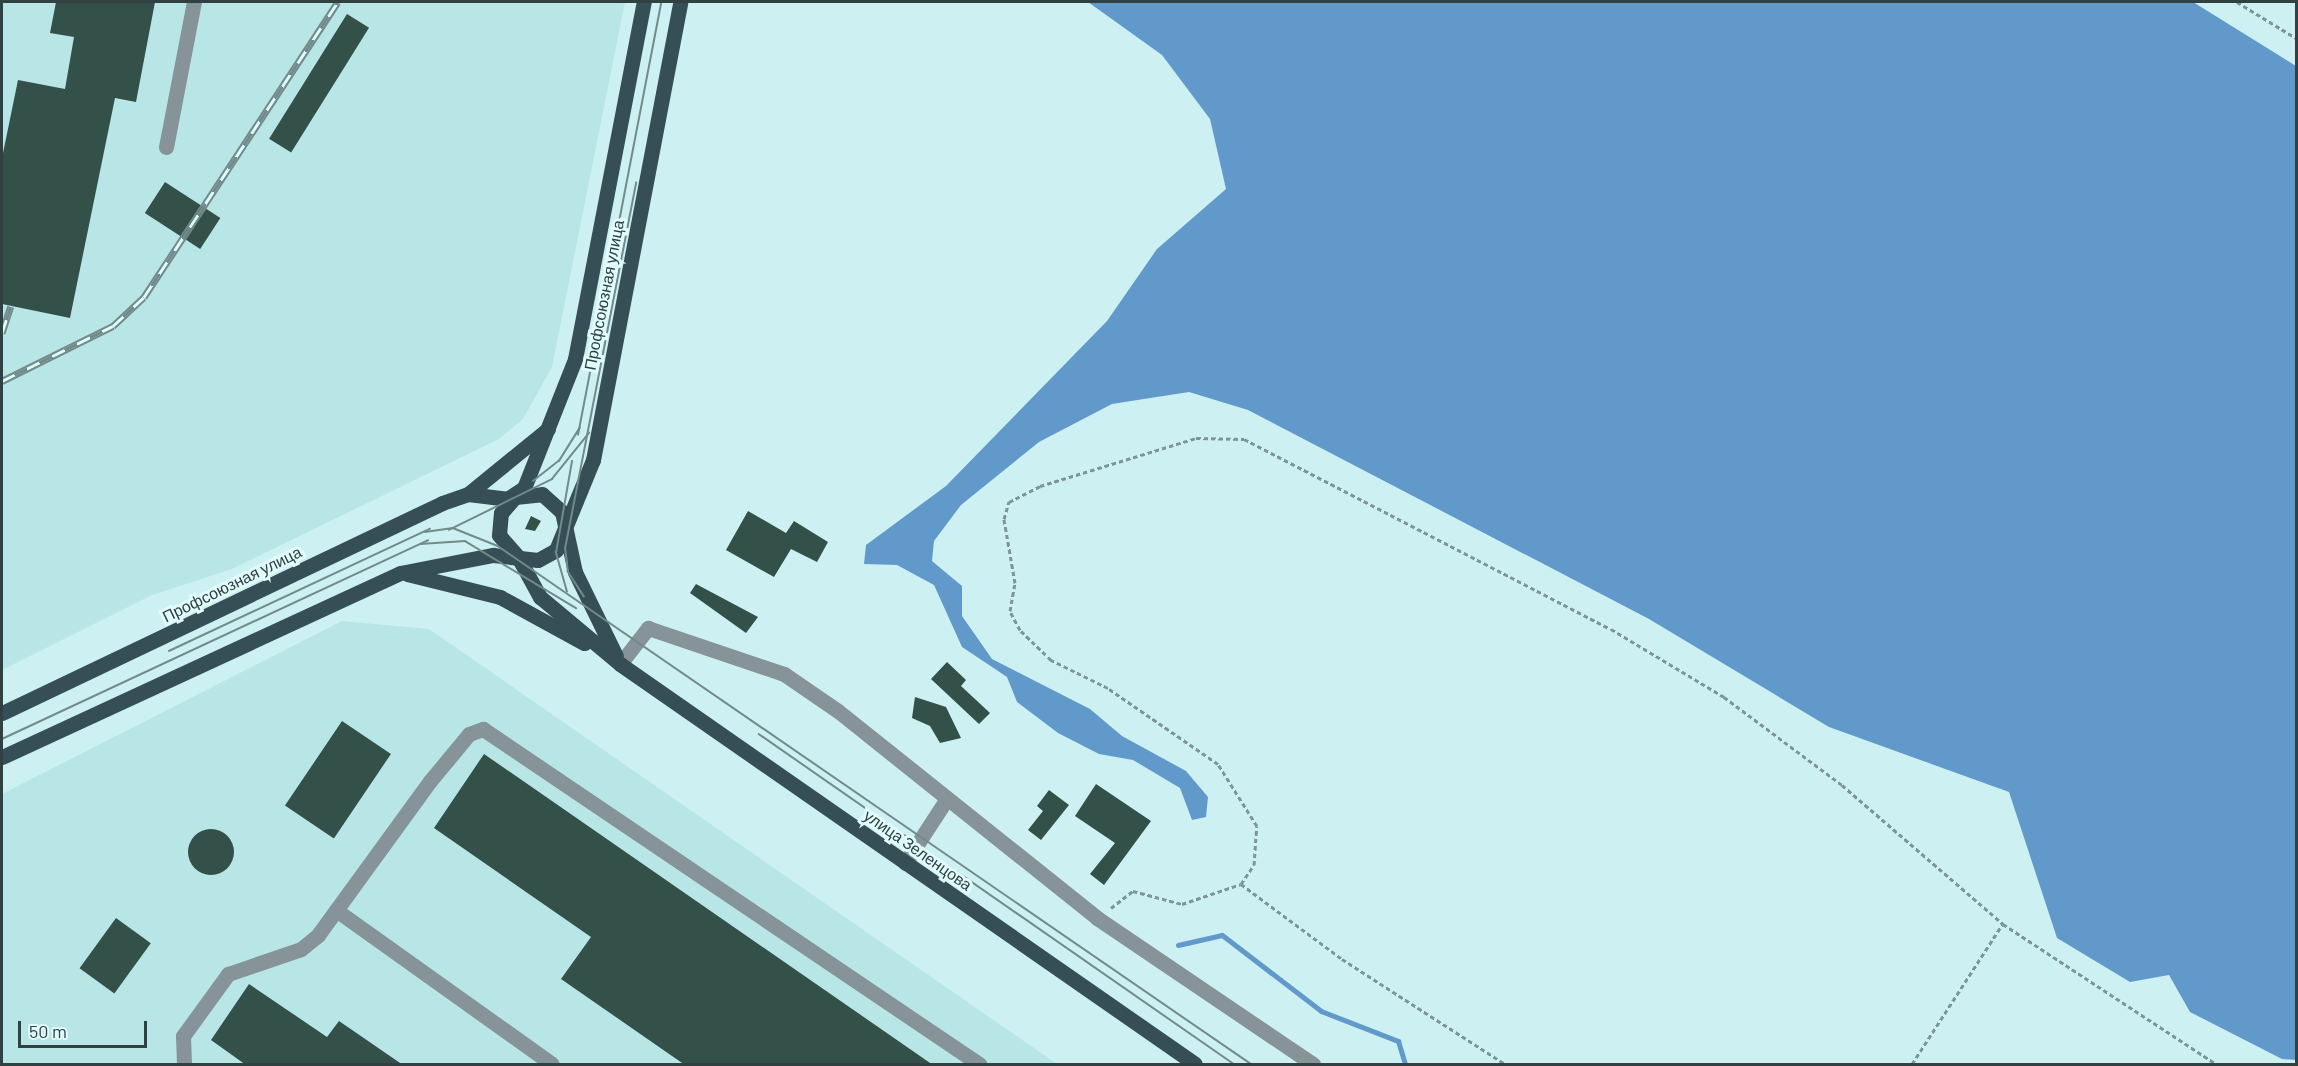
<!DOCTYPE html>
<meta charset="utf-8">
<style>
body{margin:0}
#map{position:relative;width:2298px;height:1066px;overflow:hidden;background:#cdf1f2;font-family:Barlow,sans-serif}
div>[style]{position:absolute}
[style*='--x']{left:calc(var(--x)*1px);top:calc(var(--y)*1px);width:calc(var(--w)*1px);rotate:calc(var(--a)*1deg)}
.built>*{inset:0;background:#b8e6e7}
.water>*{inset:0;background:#619aca}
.stream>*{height:5px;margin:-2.5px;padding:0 2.5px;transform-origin:2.5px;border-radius:2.5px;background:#619aca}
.building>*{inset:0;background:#335049;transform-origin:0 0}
.round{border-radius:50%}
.path>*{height:3px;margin-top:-1.5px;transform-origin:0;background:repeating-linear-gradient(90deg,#7c9596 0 4.5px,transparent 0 7.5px)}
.minor>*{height:15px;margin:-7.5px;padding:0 7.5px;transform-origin:7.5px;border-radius:7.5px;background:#869398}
.major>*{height:15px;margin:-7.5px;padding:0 7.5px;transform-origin:7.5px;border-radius:7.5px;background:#364e56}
.tram>*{height:1.5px;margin:-0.75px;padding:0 0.75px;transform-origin:0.75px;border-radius:0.75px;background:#728a8a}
.rail>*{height:7px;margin-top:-3.5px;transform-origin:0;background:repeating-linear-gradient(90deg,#e0fcfd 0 14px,#728a8a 0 28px);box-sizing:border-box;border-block:2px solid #728a8a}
span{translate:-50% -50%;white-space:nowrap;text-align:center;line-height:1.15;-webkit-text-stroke:6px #e0fcfd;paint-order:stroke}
.street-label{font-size:16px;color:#314040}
.frame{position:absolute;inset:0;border:3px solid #314040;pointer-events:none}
.scale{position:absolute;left:18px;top:1021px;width:129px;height:27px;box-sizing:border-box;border:3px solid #314040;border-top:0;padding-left:8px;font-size:18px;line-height:21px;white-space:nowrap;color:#314040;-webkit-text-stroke:4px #e0fcfd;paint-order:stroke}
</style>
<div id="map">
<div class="built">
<i style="clip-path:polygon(2px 2px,625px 2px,552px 367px,523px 419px,499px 439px,232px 569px,152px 595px,2px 670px)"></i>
<i style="clip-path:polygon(342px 621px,429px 629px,1057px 1064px,2px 1064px,2px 794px)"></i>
</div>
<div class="water">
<i style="clip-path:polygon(1088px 2px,2193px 2px,2296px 66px,2296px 1060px,2282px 1059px,2190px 1012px,2169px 975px,2130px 982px,2057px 938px,2009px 792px,1829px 727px,1649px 619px,1248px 410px,1189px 392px,1112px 404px,1039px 442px,961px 505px,934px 541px,932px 561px,962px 586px,962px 616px,992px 659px,1090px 709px,1122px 736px,1186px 771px,1208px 797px,1206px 817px,1192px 820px,1180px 788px,1133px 760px,1099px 754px,1058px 733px,1017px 702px,1007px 677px,962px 647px,934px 585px,897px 565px,864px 564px,866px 545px,946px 486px,1107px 321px,1157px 249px,1226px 189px,1210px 119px,1162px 55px)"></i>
</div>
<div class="stream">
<i style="--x:1178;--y:945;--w:45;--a:-12.8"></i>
<i style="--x:1222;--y:935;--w:125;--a:37.5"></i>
<i style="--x:1321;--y:1011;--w:83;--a:21.3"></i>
<i style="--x:1398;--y:1041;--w:24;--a:73"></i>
</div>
<div class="building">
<i style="clip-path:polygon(56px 2px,155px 2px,136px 102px,115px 98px,70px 318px,2px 304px,2px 158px,18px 80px,65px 89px,74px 37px,50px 33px)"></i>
<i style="left:347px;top:14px;width:26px;height:147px;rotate:32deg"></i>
<i style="left:165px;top:182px;width:66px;height:37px;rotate:33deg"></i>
<i style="clip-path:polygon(748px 511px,786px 533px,794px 521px,828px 542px,817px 562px,791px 549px,774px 577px,726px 550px)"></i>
<i style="clip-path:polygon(531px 516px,541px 521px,535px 531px,525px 529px)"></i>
<i style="clip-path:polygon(696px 584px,758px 617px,746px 633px,690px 593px)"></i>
<i style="clip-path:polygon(947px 662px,966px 680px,961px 686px,990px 713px,979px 724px,931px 679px)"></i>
<i style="clip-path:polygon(915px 697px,946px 707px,961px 738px,940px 743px,930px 726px,912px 718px)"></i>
<i style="left:342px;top:721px;width:59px;height:102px;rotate:34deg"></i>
<i style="clip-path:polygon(484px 754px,933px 1065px,685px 1065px,561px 979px,591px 937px,434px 828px)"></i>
<i style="clip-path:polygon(1096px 784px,1151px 821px,1104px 885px,1090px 874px,1115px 843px,1075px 816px)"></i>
<i style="clip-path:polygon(1049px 790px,1069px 805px,1041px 840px,1028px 830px,1043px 811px,1037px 806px)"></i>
<i class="round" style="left:188px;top:829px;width:46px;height:46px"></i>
<i style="left:116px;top:918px;width:43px;height:62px;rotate:36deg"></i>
<i style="clip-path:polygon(249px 984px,327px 1037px,339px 1021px,403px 1065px,246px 1065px,211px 1040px)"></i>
</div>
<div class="path">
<i style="--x:2237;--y:2;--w:69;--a:31.4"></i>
<i style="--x:1241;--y:884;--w:126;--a:36.6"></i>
<i style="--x:1342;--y:959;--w:194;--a:32.8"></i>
<i style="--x:1111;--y:908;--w:28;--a:-38"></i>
<i style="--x:1133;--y:891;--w:51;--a:14.9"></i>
<i style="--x:1182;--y:904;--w:62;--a:-18.7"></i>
<i style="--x:1241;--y:884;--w:23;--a:-56"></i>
<i style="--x:1254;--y:865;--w:39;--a:-86"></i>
<i style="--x:1257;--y:826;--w:73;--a:-122.2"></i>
<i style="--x:1218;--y:764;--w:134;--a:-145.4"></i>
<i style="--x:1108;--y:688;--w:64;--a:-153.8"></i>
<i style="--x:1051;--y:660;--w:43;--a:-135.9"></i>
<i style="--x:1020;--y:630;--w:21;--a:-118"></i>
<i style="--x:1010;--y:611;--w:28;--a:-80"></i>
<i style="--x:1015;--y:583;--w:65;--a:-99.8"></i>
<i style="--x:1004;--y:519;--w:18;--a:-74"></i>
<i style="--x:1009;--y:502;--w:35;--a:-27"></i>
<i style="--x:1040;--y:486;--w:163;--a:-17.1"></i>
<i style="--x:1196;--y:438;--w:48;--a:1.2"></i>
<i style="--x:1244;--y:439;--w:413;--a:27.4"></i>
<i style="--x:1611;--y:629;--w:132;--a:31"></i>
<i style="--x:1724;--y:697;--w:147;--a:36.7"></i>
<i style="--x:1842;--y:785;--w:213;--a:40.8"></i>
<i style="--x:2003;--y:924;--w:255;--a:33.3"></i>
<i style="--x:1912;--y:1064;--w:166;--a:-57.1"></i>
</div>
<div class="minor">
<i style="--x:166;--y:147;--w:148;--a:-79.1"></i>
<i style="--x:620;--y:664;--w:46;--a:-52.1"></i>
<i style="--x:648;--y:628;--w:144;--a:18.7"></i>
<i style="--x:784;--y:674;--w:65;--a:34.4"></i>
<i style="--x:838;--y:711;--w:332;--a:38.6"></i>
<i style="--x:1097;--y:918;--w:261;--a:34.1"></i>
<i style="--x:905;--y:863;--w:75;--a:-56.9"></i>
<i style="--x:336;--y:910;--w:265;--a:35.5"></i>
<i style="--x:184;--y:1064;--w:28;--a:-92"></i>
<i style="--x:183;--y:1036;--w:77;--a:-54"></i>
<i style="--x:228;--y:974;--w:77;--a:-18.9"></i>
<i style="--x:301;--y:949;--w:22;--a:-39"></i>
<i style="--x:318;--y:935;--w:190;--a:-54"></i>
<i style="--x:430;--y:781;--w:61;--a:-50.3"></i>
<i style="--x:469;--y:734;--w:15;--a:-20"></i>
<i style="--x:483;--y:729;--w:599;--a:34.04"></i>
</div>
<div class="major">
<i style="--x:468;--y:494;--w:103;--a:-39.1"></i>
<i style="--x:518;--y:557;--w:46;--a:61.2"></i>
<i style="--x:540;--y:597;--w:104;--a:39.9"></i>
<i style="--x:620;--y:664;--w:700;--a:34.82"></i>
<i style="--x:518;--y:557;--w:29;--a:-131"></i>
<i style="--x:499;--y:535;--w:22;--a:-85"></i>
<i style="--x:501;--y:513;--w:21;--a:-49"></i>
<i style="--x:515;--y:497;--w:27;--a:-6"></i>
<i style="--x:542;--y:494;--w:27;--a:42"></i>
<i style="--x:562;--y:512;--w:61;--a:77.8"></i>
<i style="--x:575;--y:572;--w:93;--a:64"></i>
<i style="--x:407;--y:574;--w:96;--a:13.9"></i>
<i style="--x:500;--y:597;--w:96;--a:28.7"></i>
<i style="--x:2;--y:713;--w:488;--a:-25.5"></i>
<i style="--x:442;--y:503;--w:28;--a:-19"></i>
<i style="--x:468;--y:494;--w:39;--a:7"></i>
<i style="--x:507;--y:499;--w:20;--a:-33"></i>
<i style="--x:524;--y:488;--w:139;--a:-68.4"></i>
<i style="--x:575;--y:359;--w:364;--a:-79.1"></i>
<i style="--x:2;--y:757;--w:438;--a:-24.8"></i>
<i style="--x:400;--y:573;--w:95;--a:-11"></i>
<i style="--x:493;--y:555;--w:45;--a:6.3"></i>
<i style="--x:538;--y:560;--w:21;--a:-29"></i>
<i style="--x:556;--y:550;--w:97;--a:-67.7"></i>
<i style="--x:593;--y:460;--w:466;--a:-79.2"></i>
</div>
<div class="tram">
<i style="--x:578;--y:435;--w:441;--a:-79.1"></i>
<i style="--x:533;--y:481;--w:33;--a:-38"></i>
<i style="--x:559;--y:461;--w:39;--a:-58"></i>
<i style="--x:449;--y:530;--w:115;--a:-26.3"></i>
<i style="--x:552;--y:479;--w:59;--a:-51.2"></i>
<i style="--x:425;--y:532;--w:28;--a:-8"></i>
<i style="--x:453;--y:528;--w:48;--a:21.8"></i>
<i style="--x:498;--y:546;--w:914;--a:34.52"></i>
<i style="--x:420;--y:544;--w:45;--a:-3.8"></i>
<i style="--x:465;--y:541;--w:130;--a:31.1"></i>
<i style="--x:567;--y:592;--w:41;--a:-105.8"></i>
<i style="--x:556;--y:553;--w:93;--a:-80.1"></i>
<i style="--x:584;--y:597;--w:30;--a:-123"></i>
<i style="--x:568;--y:572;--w:23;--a:-97"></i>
<i style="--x:565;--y:549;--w:373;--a:-79"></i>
<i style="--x:169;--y:651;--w:288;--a:-25.1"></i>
<i style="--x:759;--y:734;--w:578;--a:34.79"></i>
<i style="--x:2;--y:739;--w:470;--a:-25"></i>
</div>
<div class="rail">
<i style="--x:2;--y:333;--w:28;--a:-72"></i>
<i style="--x:2;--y:381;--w:124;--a:-26.4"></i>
<i style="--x:113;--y:326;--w:42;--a:-43.1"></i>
<i style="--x:144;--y:297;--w:353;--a:-56.7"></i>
</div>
<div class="street-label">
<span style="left:604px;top:295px;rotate:-79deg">Профсоюзная улица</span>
<span style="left:232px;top:584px;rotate:-26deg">Профсоюзная улица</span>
<span style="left:918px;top:850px;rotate:35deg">улица Зеленцова</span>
</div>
<div class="frame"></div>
<div class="scale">50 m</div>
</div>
